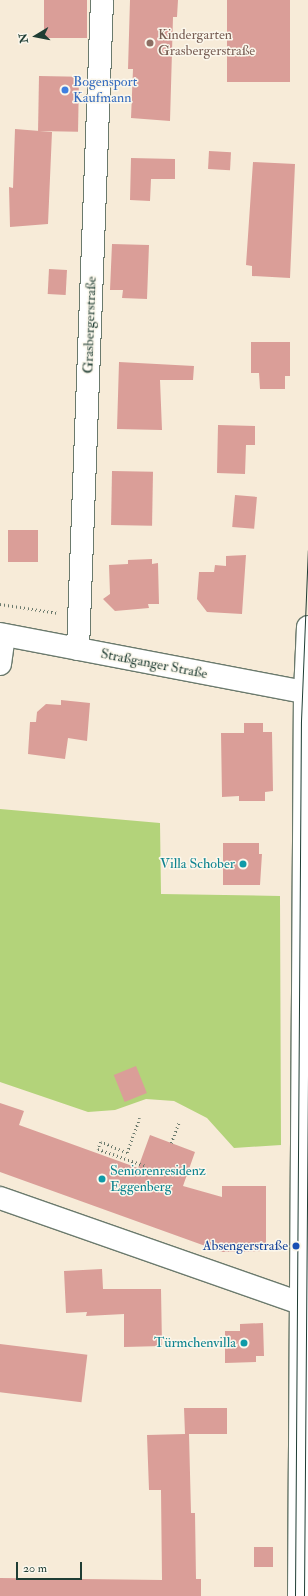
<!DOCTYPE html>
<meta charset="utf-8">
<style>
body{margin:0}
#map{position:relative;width:308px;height:1596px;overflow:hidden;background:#f7ebd8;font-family:"IM FELL Double Pica",serif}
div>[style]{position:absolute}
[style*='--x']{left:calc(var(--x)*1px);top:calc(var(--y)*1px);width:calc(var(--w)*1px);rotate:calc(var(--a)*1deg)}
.green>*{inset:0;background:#b3d37a}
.building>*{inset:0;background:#da9e98;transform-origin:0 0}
.path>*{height:2.5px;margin-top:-1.25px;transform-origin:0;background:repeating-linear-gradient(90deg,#6b7a6d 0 1px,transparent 0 4px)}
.roads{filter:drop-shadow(1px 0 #6b7a6d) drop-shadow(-1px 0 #6b7a6d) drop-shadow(0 1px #6b7a6d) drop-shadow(0 -1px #6b7a6d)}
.minor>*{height:22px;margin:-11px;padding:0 11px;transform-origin:11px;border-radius:11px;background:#fff}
.tertiary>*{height:22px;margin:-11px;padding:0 11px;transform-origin:11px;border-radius:11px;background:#fff}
.tram>*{height:1px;margin:-0.5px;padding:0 0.5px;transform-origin:0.5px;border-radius:0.5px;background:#1f3d34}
.dots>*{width:11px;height:11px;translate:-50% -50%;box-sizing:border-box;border:2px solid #fbf7ec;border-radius:50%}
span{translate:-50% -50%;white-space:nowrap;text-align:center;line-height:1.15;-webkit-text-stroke:3px #fbf7ec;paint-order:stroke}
.education-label{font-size:14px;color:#785e54}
.left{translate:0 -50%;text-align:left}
.shop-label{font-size:14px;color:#366cbe}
.street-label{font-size:14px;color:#1f3d34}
.culture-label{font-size:14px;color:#0d838f}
.right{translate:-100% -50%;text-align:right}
.transit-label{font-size:14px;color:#164399}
.north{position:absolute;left:16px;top:16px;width:40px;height:40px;-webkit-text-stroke:3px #fbf7ec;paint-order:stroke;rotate:260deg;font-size:11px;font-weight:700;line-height:16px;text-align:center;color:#1f3d34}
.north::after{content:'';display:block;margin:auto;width:14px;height:18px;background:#1f3d34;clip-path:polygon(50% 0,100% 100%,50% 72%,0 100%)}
.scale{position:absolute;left:16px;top:1562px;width:66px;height:18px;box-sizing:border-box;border:2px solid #1f3d34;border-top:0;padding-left:5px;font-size:12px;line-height:14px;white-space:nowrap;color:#1f3d34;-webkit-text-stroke:3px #fbf7ec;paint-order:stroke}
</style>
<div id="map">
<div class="green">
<i style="clip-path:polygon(0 809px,160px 823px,161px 894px,280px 896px,281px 1145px,234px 1148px,207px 1118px,174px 1101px,146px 1099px,115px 1110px,88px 1112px,0 1082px)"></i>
</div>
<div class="building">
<i style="left:44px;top:0;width:43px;height:38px"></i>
<i style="clip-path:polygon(130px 0,178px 0,177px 17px,173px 17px,170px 121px,131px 118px,133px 69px,128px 69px)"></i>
<i style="left:227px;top:0;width:63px;height:82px"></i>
<i style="left:39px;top:76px;width:40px;height:55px;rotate:1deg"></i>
<i style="clip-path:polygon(15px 129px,52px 132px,48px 224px,10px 227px,9px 187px,13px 188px)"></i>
<i style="left:209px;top:151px;width:22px;height:18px;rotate:3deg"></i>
<i style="clip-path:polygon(131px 158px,175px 159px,175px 179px,151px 179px,150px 201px,130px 200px)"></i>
<i style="clip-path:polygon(253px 162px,295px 164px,290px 278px,252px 276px,252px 266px,246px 265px)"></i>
<i style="clip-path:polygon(112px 244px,149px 245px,147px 299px,122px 298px,123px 290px,110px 290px)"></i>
<i style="left:49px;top:269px;width:18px;height:25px;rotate:3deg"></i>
<i style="clip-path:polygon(251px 342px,290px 342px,290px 376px,285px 376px,285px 389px,260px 389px,259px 373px,251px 373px)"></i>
<i style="clip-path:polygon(119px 362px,194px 366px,193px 380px,160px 380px,162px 430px,117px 429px)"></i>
<i style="clip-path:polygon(218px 425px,255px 426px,255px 445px,246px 445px,245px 474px,217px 473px)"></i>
<i style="left:112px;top:471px;width:41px;height:54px;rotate:1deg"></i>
<i style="left:235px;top:495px;width:22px;height:32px;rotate:5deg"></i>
<i style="left:8px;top:530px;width:30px;height:32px"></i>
<i style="clip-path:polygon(246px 555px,242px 614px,207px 612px,197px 599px,199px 572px,214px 572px,215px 565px,226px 566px,226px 556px)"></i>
<i style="clip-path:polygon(152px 559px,152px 564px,158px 563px,159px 604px,148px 604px,149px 608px,115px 611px,103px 599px,110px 594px,109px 565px,128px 564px,128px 560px)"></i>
<i style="clip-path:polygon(61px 700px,90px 703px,87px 741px,68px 738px,65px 759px,28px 754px,30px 722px,36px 722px,37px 712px,46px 704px,61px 705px)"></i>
<i style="clip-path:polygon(244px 723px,263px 723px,263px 732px,272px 732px,273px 791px,265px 792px,265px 801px,239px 801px,239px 796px,222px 797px,221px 733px,244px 733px)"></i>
<i style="clip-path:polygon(223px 843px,259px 843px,259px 854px,262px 854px,260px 885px,223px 885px)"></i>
<i style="left:136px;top:1066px;width:29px;height:24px;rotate:68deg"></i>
<i style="clip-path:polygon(0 1103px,24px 1111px,19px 1125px,138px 1168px,150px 1135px,195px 1152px,183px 1186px,222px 1197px,222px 1186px,266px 1186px,266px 1251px,222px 1252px,0 1172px)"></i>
<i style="clip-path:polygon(102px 1269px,103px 1289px,161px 1289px,162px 1346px,124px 1347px,124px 1314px,86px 1316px,87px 1312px,66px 1313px,64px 1271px)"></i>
<i style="clip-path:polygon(263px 1323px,264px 1356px,256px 1356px,256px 1362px,225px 1363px,225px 1331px,240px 1331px,240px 1324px)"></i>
<i style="left:0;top:1344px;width:88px;height:48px;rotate:7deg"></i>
<i style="clip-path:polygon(184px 1408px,227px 1408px,227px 1434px,189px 1434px,191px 1513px,195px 1513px,196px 1579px,201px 1579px,201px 1596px,0 1596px,0 1578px,162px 1580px,161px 1490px,149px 1490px,147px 1435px,185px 1434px)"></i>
<i style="left:273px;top:1547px;width:20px;height:19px;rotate:90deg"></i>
</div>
<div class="path">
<i style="--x:0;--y:604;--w:59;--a:8.8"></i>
<i style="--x:140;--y:1118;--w:37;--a:110"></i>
<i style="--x:127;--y:1153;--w:28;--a:-157"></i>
<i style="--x:101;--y:1142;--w:8;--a:113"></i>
<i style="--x:98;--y:1149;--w:51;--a:19.5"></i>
<i style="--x:171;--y:1143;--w:22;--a:-69"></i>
</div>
<div class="roads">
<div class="minor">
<i style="--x:0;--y:634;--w:314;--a:10.8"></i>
<i style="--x:78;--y:649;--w:649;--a:-87.88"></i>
<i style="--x:0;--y:664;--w:29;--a:-82"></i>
<i style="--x:0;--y:1198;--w:326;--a:19.3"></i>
</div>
<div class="tertiary">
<i style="--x:299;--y:1596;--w:903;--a:-89.62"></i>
<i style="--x:305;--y:693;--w:66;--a:-87.4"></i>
</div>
</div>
<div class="tram">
<i style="--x:295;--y:1596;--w:875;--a:-89.61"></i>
<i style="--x:301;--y:721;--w:171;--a:-87.7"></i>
<i style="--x:304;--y:1596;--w:522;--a:-89.56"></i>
</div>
<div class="dots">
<i style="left:150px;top:43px;background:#8d6e63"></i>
<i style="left:65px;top:90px;background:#3f7fe0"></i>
<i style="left:243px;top:864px;background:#0f9aa8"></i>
<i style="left:102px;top:1179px;background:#0f9aa8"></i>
<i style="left:296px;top:1246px;background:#1a4fb4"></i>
<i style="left:244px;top:1343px;background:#0f9aa8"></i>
</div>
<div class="education-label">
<span class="left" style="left:158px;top:43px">Kindergarten<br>Grasbergerstraße</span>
</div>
<div class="shop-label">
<span class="left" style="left:73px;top:90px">Bogensport<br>Kaufmann</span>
</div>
<div class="street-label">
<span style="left:90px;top:325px;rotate:-88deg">Grasbergerstraße</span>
<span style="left:154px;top:664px;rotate:11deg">Straßganger Straße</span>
</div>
<div class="culture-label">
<span class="right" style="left:235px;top:864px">Villa Schober</span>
<span class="left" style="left:110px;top:1179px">Seniorenresidenz<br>Eggenberg</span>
<span class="right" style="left:236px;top:1343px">Türmchenvilla</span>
</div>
<div class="transit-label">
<span class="right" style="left:288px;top:1246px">Absengerstraße</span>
</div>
<div class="north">N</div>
<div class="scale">20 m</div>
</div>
